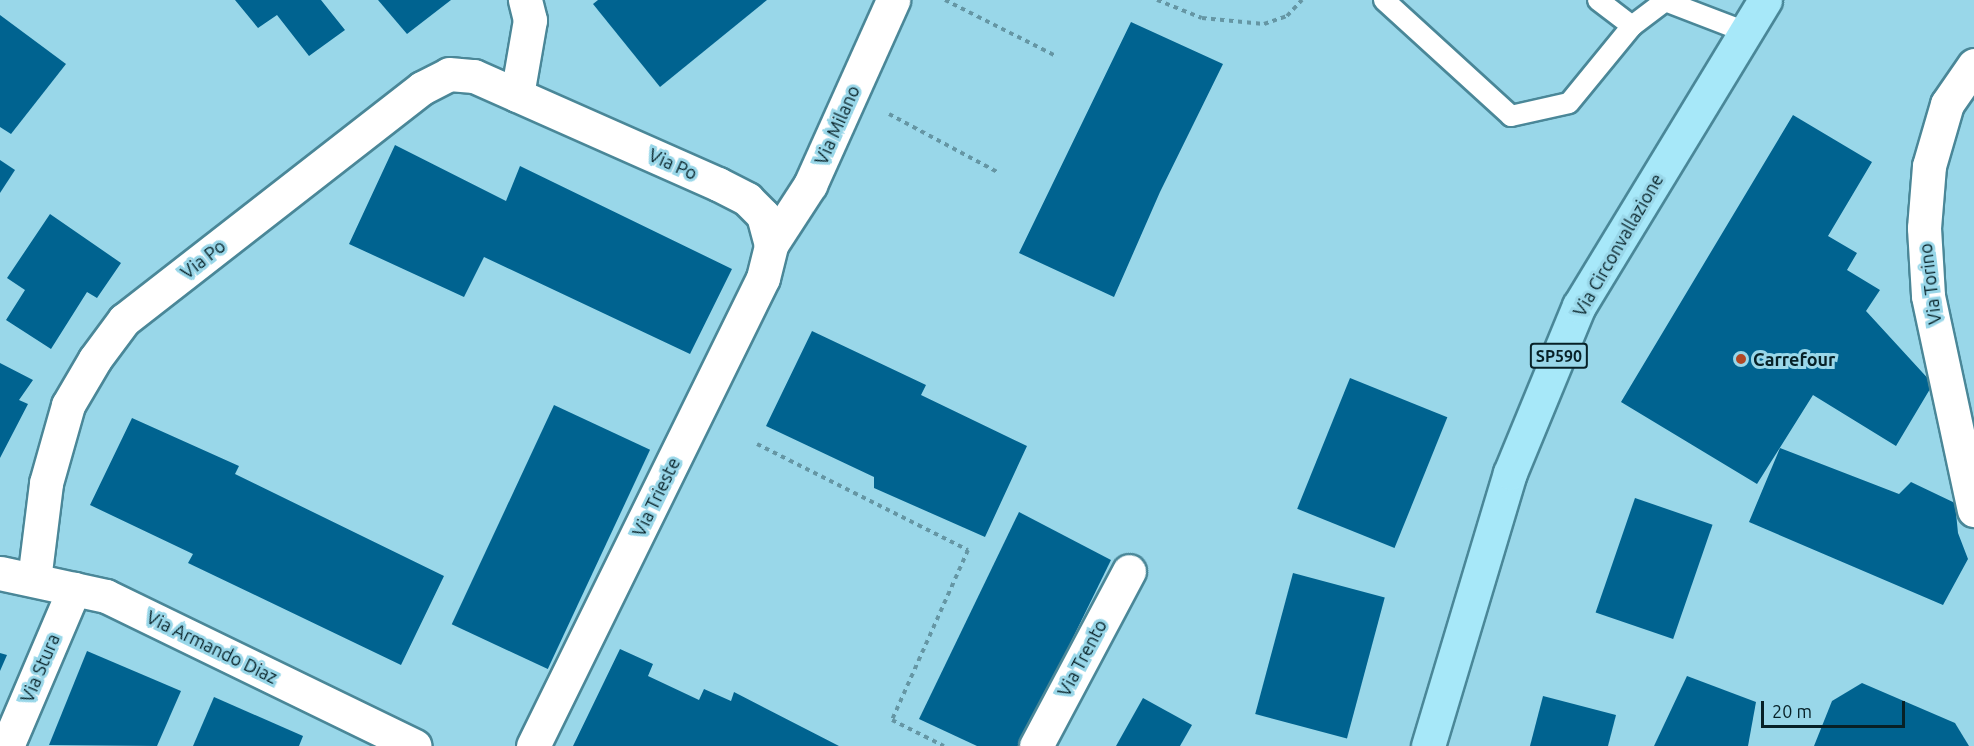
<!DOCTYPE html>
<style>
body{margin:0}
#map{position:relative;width:1974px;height:746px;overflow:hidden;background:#99d7e9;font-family:Ubuntu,sans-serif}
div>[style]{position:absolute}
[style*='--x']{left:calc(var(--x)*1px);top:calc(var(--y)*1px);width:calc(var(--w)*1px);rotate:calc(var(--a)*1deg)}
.building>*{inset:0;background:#006390;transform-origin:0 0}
.path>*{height:4px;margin-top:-2px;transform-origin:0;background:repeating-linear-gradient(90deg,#6596a4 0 4.5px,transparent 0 9px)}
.roads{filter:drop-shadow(2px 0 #4a8798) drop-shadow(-2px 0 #4a8798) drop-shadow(0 2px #4a8798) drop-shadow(0 -2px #4a8798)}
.service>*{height:20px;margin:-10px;padding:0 10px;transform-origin:10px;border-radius:10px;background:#fff}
.minor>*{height:33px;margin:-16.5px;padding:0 16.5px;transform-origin:16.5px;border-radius:16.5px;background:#fff}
.primary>*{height:33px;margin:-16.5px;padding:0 16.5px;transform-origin:16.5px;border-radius:16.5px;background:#a7e8f9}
.dots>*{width:16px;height:16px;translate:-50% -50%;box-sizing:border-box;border:3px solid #99d7e9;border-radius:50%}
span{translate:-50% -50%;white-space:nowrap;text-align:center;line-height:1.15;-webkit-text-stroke:6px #99d7e9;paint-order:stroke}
.shield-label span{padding:2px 4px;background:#99d7e9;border:2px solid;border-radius:4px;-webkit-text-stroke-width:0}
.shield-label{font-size:16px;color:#072127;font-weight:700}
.street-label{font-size:18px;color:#072127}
.poi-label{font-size:18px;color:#072127;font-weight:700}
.left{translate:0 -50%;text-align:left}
.scale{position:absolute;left:1761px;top:701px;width:144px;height:27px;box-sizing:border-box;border:3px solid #072127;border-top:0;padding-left:8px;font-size:18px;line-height:21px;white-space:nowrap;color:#072127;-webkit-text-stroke:4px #99d7e9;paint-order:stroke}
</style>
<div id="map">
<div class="building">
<i style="clip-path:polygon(235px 0,321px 0,345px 30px,309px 56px,277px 15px,258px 28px)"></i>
<i style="clip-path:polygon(378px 0,451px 0,407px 34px)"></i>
<i style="clip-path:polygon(598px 0,767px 0,660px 87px,593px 4px)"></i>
<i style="clip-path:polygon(0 15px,66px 64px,11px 134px,0 127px)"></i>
<i style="clip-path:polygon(1131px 22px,1223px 64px,1160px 192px,1114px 297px,1019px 253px)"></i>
<i style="clip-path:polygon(1793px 115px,1872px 162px,1828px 236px,1857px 253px,1847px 270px,1880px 290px,1866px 311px,1933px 384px,1896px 446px,1813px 395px,1757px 484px,1621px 402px)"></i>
<i style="clip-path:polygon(395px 145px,506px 201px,520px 166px,732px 269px,690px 354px,484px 257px,464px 297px,349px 244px)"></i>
<i style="clip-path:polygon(0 160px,15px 170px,0 193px)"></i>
<i style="clip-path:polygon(50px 214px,121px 263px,97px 298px,87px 292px,51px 349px,6px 320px,25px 290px,7px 278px)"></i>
<i style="clip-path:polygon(812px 331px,926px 385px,921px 395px,1027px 446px,985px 537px,874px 488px,874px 477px,766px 426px)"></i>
<i style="clip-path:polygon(0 363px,33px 380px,19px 400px,28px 404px,0 458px)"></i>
<i style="left:1350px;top:378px;width:105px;height:141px;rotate:22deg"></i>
<i style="left:554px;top:405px;width:106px;height:242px;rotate:25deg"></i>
<i style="clip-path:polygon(132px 418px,239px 466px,235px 474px,444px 576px,401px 665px,188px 563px,193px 554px,90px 505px)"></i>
<i style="clip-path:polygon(1780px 448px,1899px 494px,1911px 482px,1955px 503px,1958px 533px,1968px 559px,1943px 605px,1749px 522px)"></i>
<i style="left:1635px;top:498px;width:82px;height:121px;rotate:19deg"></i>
<i style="clip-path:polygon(1019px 512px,1111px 560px,1020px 746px,977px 746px,919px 719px)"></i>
<i style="left:1293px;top:573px;width:95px;height:146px;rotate:15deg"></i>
<i style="clip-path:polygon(620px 649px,653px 664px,648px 676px,699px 700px,704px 689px,731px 701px,734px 692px,839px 746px,573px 746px)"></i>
<i style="clip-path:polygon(87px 651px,181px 691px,157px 746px,49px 745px)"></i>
<i style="clip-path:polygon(0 653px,7px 655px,0 671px)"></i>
<i style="clip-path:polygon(1687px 676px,1756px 702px,1748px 746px,1654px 746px)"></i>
<i style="clip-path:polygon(1862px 683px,1955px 723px,1969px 746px,1814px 746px,1832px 701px)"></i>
<i style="clip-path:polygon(1543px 696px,1616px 715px,1608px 746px,1530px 746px)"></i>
<i style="clip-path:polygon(214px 697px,303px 736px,299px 746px,193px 746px)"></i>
<i style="clip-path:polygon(1143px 698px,1192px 725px,1180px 746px,1116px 746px)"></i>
</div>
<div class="path">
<i style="--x:945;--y:0;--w:122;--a:26.8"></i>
<i style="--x:1157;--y:0;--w:48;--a:21.8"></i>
<i style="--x:1202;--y:18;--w:62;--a:5.5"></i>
<i style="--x:1264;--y:24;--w:24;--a:-19"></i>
<i style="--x:1287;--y:16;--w:22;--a:-47"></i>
<i style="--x:889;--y:114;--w:125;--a:28.2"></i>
<i style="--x:757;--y:444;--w:236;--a:26.7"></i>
<i style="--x:968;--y:550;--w:186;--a:114.1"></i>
<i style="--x:892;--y:720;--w:58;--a:26.6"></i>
</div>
<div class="roads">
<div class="service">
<i style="--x:1384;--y:0;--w:172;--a:42.4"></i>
<i style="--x:1511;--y:116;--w:59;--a:-12.6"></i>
<i style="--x:1569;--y:103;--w:99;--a:-50.7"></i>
<i style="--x:1632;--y:26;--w:41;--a:-37.1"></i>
<i style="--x:1665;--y:1;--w:87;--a:20.9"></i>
<i style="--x:1598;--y:0;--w:43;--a:37.4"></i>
</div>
<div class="minor">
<i style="--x:1974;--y:65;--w:47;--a:124.7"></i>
<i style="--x:1947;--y:104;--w:65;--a:106.2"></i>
<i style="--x:1929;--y:166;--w:62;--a:94.6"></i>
<i style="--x:1924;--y:228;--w:68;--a:86.6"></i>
<i style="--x:1928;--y:296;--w:219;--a:77.9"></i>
<i style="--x:517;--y:95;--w:76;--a:-80.2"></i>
<i style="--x:530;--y:20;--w:21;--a:-104"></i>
<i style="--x:0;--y:573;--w:108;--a:12.2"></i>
<i style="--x:106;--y:596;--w:343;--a:25.9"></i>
<i style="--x:34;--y:580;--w:98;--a:-82.9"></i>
<i style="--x:46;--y:483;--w:81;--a:-74.2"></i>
<i style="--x:68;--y:405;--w:53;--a:-59.6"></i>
<i style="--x:95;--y:359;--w:49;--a:-53.4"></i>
<i style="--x:124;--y:320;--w:378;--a:-37.9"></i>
<i style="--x:422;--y:88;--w:30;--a:-27"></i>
<i style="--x:449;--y:74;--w:25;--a:5"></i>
<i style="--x:474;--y:76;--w:267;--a:23.9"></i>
<i style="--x:718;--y:184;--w:33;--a:27"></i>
<i style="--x:747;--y:199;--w:23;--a:45"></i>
<i style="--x:763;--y:215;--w:31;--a:75"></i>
<i style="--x:7;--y:746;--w:171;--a:-66.9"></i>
<i style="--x:533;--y:746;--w:521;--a:-63.83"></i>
<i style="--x:763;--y:278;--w:34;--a:-76"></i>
<i style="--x:771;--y:245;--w:72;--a:-57"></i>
<i style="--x:810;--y:185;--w:203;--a:-65.8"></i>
<i style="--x:1036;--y:746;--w:198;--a:-62"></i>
</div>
<div class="primary">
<i style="--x:1428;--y:746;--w:285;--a:-73.3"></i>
<i style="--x:1510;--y:473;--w:181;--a:-67.6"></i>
<i style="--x:1579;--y:306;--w:358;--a:-58.7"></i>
</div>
</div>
<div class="dots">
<i style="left:1741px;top:359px;background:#b04826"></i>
</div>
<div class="shield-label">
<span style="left:1559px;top:356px">SP590</span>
</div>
<div class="street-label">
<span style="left:837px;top:125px;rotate:-66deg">Via Milano</span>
<span style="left:673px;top:164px;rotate:24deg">Via Po</span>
<span style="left:1618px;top:245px;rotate:-60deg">Via Circonvallazione</span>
<span style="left:203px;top:259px;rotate:-38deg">Via Po</span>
<span style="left:1930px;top:284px;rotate:-97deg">Via Torino</span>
<span style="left:656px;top:497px;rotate:-64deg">Via Trieste</span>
<span style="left:212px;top:647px;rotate:26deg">Via Armando Diaz</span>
<span style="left:1082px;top:658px;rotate:-62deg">Via Trento</span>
<span style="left:40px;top:668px;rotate:-67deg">Via Stura</span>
</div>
<div class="poi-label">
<span class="left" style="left:1753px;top:359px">Carrefour</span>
</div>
<div class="scale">20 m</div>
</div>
